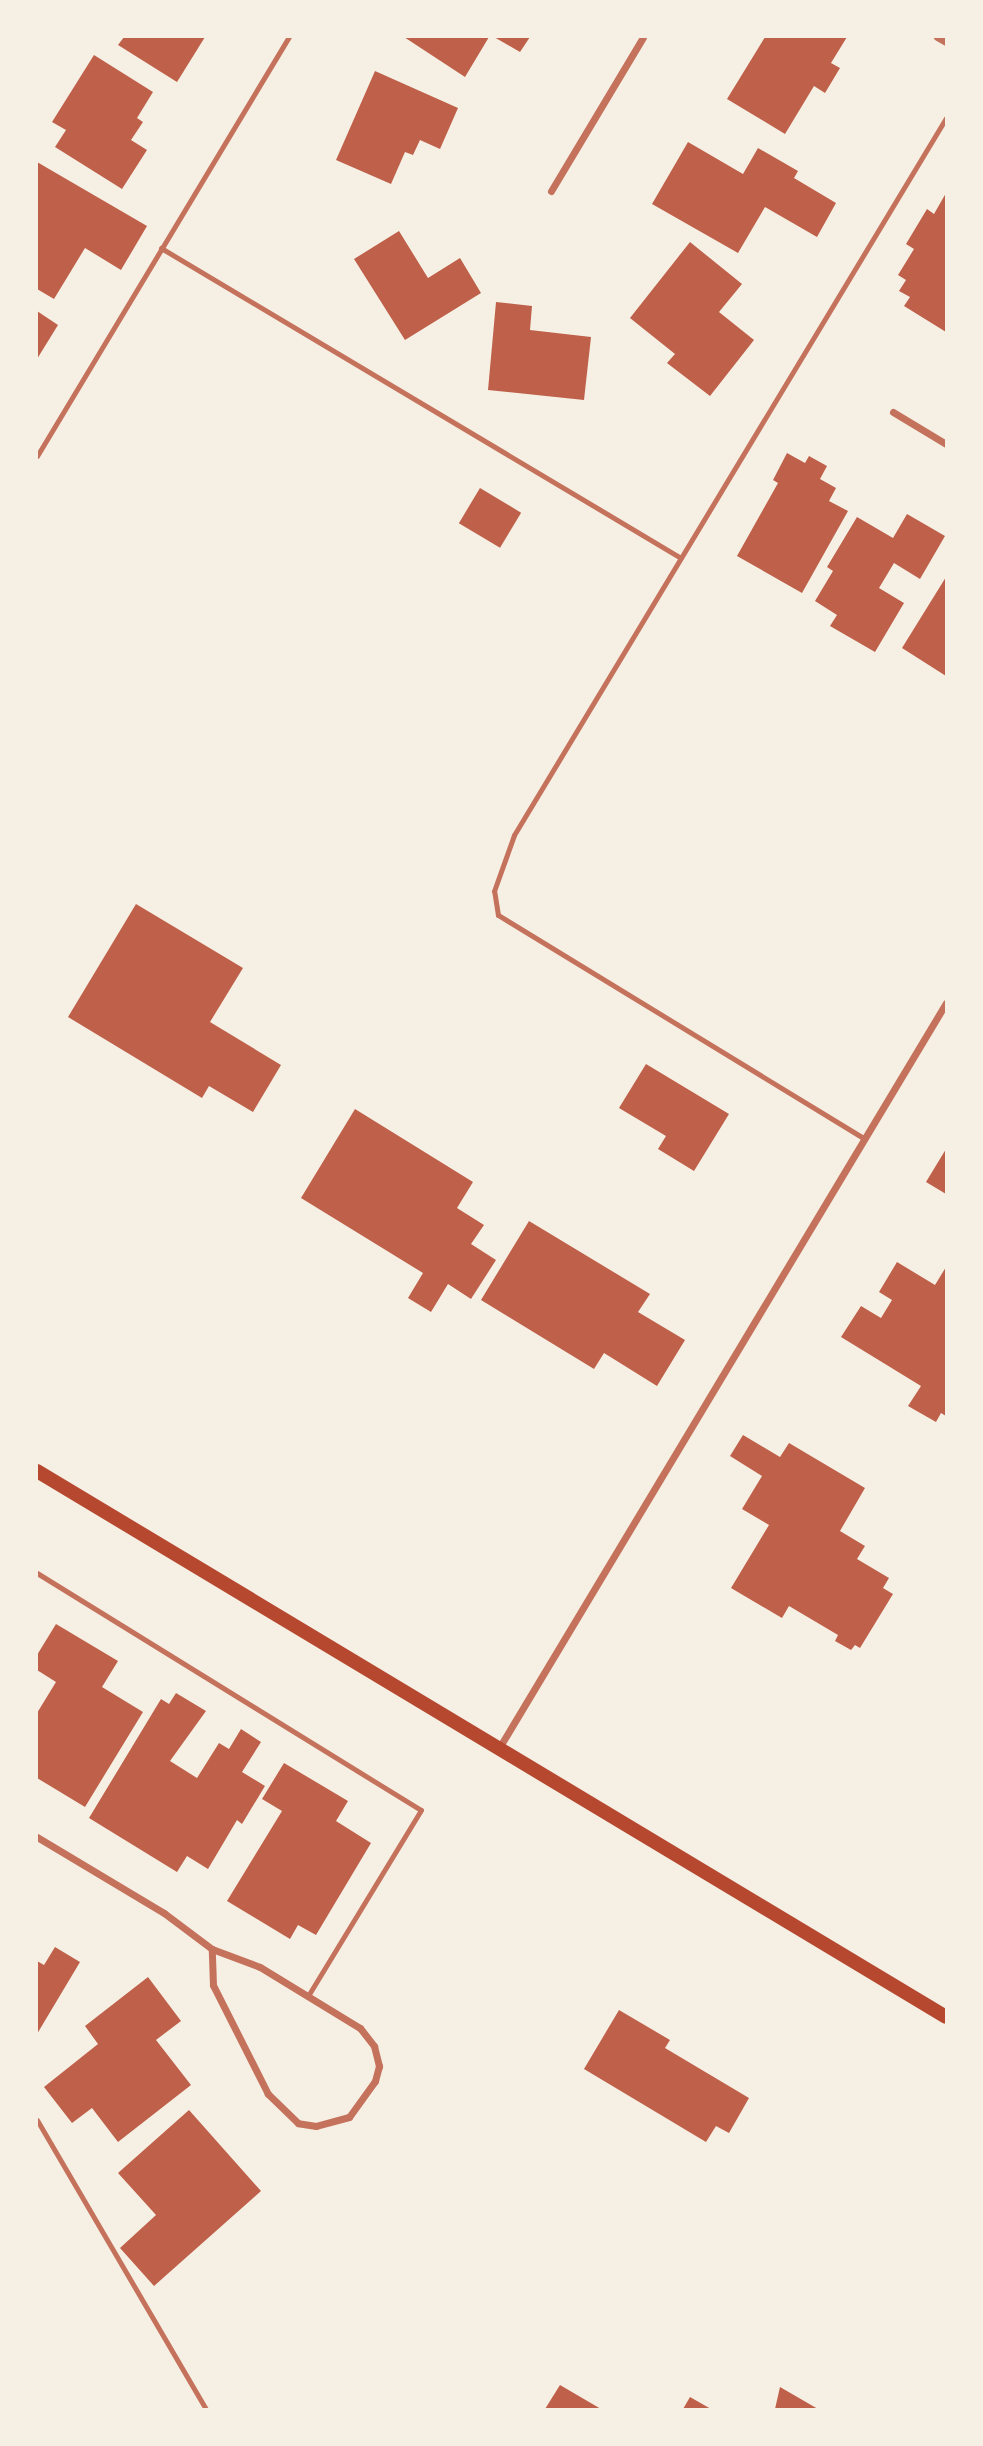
<!DOCTYPE html>
<style>
body{margin:0}
#map{position:relative;width:983px;height:2446px;overflow:hidden;background:#f6efe4;font-family:Jost,sans-serif}
div>[style]{position:absolute}
[style*='--x']{left:calc(var(--x)*1px);top:calc(var(--y)*1px);width:calc(var(--w)*1px);rotate:calc(var(--a)*1deg)}
.building>*{inset:0;background:#bf614a;transform-origin:0 0}
.service>*{height:5px;margin:-2.5px;padding:0 2.5px;transform-origin:2.5px;border-radius:2.5px;background:#c5725c}
.minor>*{height:7px;margin:-3.5px;padding:0 3.5px;transform-origin:3.5px;border-radius:3.5px;background:#c5725c}
.secondary>*{height:14px;margin:-7px;padding:0 7px;transform-origin:7px;border-radius:7px;background:#b5482f}
span{translate:-50% -50%;white-space:nowrap;text-align:center;line-height:1.15;-webkit-text-stroke:5px #f6efe4;paint-order:stroke}
.frame{position:absolute;inset:0;border:38px solid #f6efe4;pointer-events:none}
</style>
<div id="map">
<div class="building">
<i style="clip-path:polygon(124px 37px,205px 37px,177px 82px,118px 45px)"></i>
<i style="clip-path:polygon(404px 37px,489px 37px,465px 77px)"></i>
<i style="clip-path:polygon(494px 37px,530px 37px,520px 52px)"></i>
<i style="clip-path:polygon(765px 37px,847px 37px,831px 63px,840px 68px,825px 93px,814px 86px,785px 134px,727px 99px)"></i>
<i style="clip-path:polygon(94px 55px,153px 92px,137px 118px,143px 122px,131px 140px,147px 150px,122px 189px,55px 147px,66px 130px,52px 122px)"></i>
<i style="clip-path:polygon(375px 71px,458px 108px,440px 149px,420px 140px,413px 155px,405px 152px,391px 184px,336px 160px)"></i>
<i style="clip-path:polygon(688px 142px,743px 174px,758px 148px,798px 171px,794px 178px,836px 203px,817px 237px,765px 207px,738px 253px,652px 204px)"></i>
<i style="clip-path:polygon(37px 162px,147px 226px,121px 270px,85px 248px,54px 299px,37px 289px)"></i>
<i style="clip-path:polygon(946px 193px,946px 332px,904px 306px,910px 297px,899px 291px,906px 280px,898px 275px,914px 249px,906px 244px,927px 209px,934px 214px)"></i>
<i style="clip-path:polygon(399px 231px,428px 278px,460px 258px,481px 293px,405px 340px,354px 259px)"></i>
<i style="clip-path:polygon(690px 242px,742px 284px,719px 312px,754px 340px,710px 396px,667px 363px,675px 354px,630px 318px)"></i>
<i style="clip-path:polygon(496px 302px,532px 306px,530px 330px,591px 337px,584px 400px,488px 390px)"></i>
<i style="clip-path:polygon(37px 311px,58px 325px,37px 359px)"></i>
<i style="clip-path:polygon(787px 453px,805px 463px,809px 456px,827px 466px,820px 479px,836px 488px,829px 501px,848px 511px,802px 593px,737px 556px,778px 483px,773px 480px)"></i>
<i style="left:480px;top:488px;width:48px;height:41px;rotate:31deg"></i>
<i style="clip-path:polygon(907px 514px,945px 536px,920px 579px,894px 563px,879px 588px,904px 603px,875px 652px,830px 626px,837px 615px,815px 601px,833px 571px,827px 567px,857px 517px,893px 538px)"></i>
<i style="clip-path:polygon(946px 577px,946px 676px,902px 648px)"></i>
<i style="clip-path:polygon(136px 904px,243px 968px,210px 1022px,281px 1065px,253px 1112px,209px 1086px,202px 1098px,68px 1017px)"></i>
<i style="clip-path:polygon(646px 1064px,729px 1114px,694px 1171px,658px 1149px,666px 1136px,619px 1108px)"></i>
<i style="clip-path:polygon(355px 1109px,473px 1182px,457px 1208px,484px 1225px,471px 1244px,496px 1260px,471px 1299px,448px 1284px,431px 1312px,408px 1298px,423px 1273px,301px 1198px)"></i>
<i style="clip-path:polygon(946px 1149px,946px 1194px,926px 1182px)"></i>
<i style="clip-path:polygon(529px 1221px,650px 1294px,638px 1312px,685px 1340px,657px 1386px,604px 1353px,594px 1369px,481px 1300px)"></i>
<i style="clip-path:polygon(897px 1262px,935px 1285px,946px 1267px,946px 1416px,941px 1413px,936px 1422px,908px 1406px,921px 1386px,841px 1337px,861px 1306px,881px 1318px,892px 1300px,879px 1292px)"></i>
<i style="clip-path:polygon(743px 1435px,780px 1457px,789px 1443px,865px 1488px,840px 1531px,865px 1546px,857px 1559px,889px 1578px,883px 1588px,893px 1594px,860px 1648px,855px 1645px,851px 1650px,835px 1641px,838px 1635px,789px 1606px,782px 1618px,731px 1588px,769px 1525px,742px 1509px,762px 1476px,730px 1456px)"></i>
<i style="clip-path:polygon(56px 1624px,118px 1661px,102px 1687px,143px 1712px,85px 1807px,37px 1778px,37px 1713px,56px 1682px,37px 1670px,37px 1655px)"></i>
<i style="clip-path:polygon(176px 1693px,206px 1711px,170px 1761px,197px 1778px,219px 1743px,229px 1749px,241px 1729px,261px 1742px,242px 1772px,265px 1786px,242px 1824px,237px 1820px,208px 1869px,187px 1856px,177px 1872px,89px 1818px,161px 1699px,169px 1704px)"></i>
<i style="clip-path:polygon(284px 1763px,348px 1801px,336px 1821px,371px 1843px,316px 1935px,298px 1925px,290px 1939px,227px 1901px,282px 1811px,262px 1799px)"></i>
<i style="clip-path:polygon(55px 1947px,80px 1962px,37px 2034px,37px 1961px,44px 1965px)"></i>
<i style="clip-path:polygon(148px 1977px,181px 2021px,156px 2040px,191px 2085px,118px 2142px,92px 2108px,72px 2123px,44px 2087px,98px 2044px,85px 2026px)"></i>
<i style="clip-path:polygon(619px 2010px,670px 2040px,665px 2048px,749px 2098px,729px 2133px,716px 2126px,706px 2142px,584px 2069px)"></i>
<i style="clip-path:polygon(189px 2110px,261px 2191px,154px 2286px,120px 2248px,156px 2215px,118px 2173px)"></i>
<i style="clip-path:polygon(560px 2385px,601px 2409px,545px 2409px)"></i>
<i style="clip-path:polygon(780px 2387px,818px 2409px,775px 2409px)"></i>
<i style="clip-path:polygon(690px 2397px,711px 2409px,683px 2409px)"></i>
</div>
<div class="service">
<i style="--x:161;--y:248;--w:605;--a:30.8"></i>
<i style="--x:37;--y:456;--w:489;--a:-59"></i>
<i style="--x:865;--y:1139;--w:430;--a:-148.6"></i>
<i style="--x:498;--y:915;--w:24;--a:-99"></i>
<i style="--x:494;--y:891;--w:59;--a:-70.3"></i>
<i style="--x:514;--y:835;--w:837;--a:-58.93"></i>
<i style="--x:37;--y:1573;--w:451;--a:31.7"></i>
<i style="--x:421;--y:1810;--w:218;--a:121.3"></i>
<i style="--x:37;--y:2120;--w:335;--a:59.7"></i>
</div>
<div class="minor">
<i style="--x:937;--y:37;--w:10;--a:29"></i>
<i style="--x:551;--y:191;--w:179;--a:-59.1"></i>
<i style="--x:893;--y:412;--w:62;--a:31.1"></i>
<i style="--x:499;--y:1748;--w:869;--a:-59.04"></i>
<i style="--x:37;--y:1837;--w:148;--a:30.9"></i>
<i style="--x:164;--y:1913;--w:60;--a:36.9"></i>
<i style="--x:212;--y:1949;--w:51;--a:20.6"></i>
<i style="--x:260;--y:1967;--w:117;--a:31.4"></i>
<i style="--x:360;--y:2028;--w:23;--a:52"></i>
<i style="--x:374;--y:2046;--w:21;--a:76"></i>
<i style="--x:379;--y:2066;--w:16;--a:105"></i>
<i style="--x:375;--y:2081;--w:44;--a:125.8"></i>
<i style="--x:349;--y:2117;--w:34;--a:165"></i>
<i style="--x:316;--y:2126;--w:18;--a:-171"></i>
<i style="--x:298;--y:2123;--w:42;--a:-136"></i>
<i style="--x:268;--y:2094;--w:122;--a:-116.8"></i>
<i style="--x:213;--y:1985;--w:36;--a:-92"></i>
</div>
<div class="secondary">
<i style="--x:37;--y:1471;--w:1060;--a:30.99"></i>
</div>
<div class="frame"></div>
</div>
